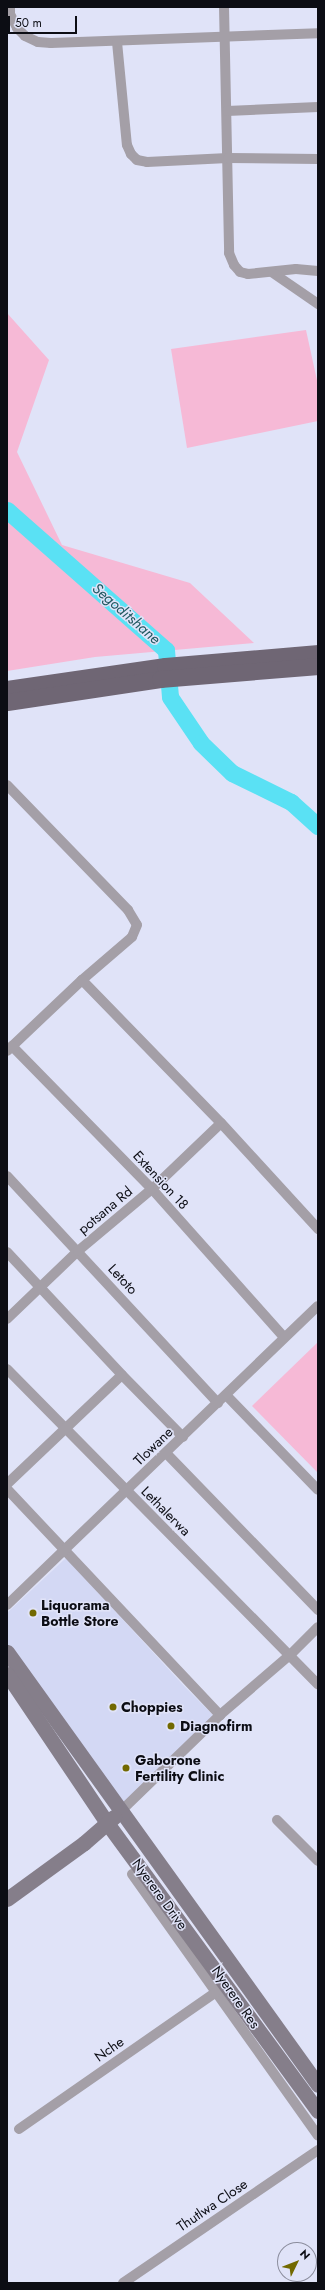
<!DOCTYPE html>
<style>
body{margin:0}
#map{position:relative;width:325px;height:2290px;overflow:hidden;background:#e0e3f8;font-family:Jost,sans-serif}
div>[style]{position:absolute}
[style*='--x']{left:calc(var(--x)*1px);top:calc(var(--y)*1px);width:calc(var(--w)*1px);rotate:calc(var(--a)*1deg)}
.built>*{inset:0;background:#d3d8f4}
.green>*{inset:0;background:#f6b9d6}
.river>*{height:17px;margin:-8.5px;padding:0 8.5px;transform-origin:8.5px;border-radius:8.5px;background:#5ae1f4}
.street>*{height:10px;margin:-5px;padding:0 5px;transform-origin:5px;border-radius:5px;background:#a49fa7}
.secondary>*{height:15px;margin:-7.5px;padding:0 7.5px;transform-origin:7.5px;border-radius:7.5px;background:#857e8a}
.primary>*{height:17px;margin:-8.5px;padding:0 8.5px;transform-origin:8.5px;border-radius:8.5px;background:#6f6674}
.dots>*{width:11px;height:11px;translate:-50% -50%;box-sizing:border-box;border:2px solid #e0e3f8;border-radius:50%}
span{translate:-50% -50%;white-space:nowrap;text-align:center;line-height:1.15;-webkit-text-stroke:3px #e0e3f8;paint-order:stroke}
.street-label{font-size:14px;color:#0c0d14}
.poi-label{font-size:14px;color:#0c0d14;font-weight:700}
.left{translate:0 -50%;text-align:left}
.water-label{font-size:15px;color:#205961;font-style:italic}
.frame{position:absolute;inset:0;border:8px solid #0c0d14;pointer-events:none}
.north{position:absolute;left:277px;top:2242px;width:40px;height:40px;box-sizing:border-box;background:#e0e3f8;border:1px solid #8b8d9d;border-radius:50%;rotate:47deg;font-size:11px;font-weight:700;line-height:16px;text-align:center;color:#0c0d14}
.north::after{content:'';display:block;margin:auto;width:14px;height:18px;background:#726900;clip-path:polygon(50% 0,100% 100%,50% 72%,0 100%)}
.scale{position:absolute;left:8px;top:16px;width:69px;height:18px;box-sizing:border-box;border:2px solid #0c0d14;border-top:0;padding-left:5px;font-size:12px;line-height:14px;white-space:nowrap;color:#0c0d14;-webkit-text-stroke:3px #e0e3f8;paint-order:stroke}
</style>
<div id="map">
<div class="built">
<i style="clip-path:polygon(66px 1558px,184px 1686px,219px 1721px,119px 1809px,7px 1650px,7px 1613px)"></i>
</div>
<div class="green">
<i style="clip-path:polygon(7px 313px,49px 360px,17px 452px,62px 545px,190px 583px,254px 643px,95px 657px,7px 671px)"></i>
<i style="clip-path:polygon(306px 330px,318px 385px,318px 421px,187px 448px,171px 349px)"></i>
<i style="clip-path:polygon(318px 1342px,318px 1473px,252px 1406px)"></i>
</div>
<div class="river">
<i style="--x:7;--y:510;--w:212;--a:41.4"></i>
<i style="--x:166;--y:650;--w:47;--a:85.1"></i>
<i style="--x:170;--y:697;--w:55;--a:56"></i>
<i style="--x:201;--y:743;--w:43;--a:44.1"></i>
<i style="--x:232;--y:773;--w:66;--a:26.2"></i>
<i style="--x:291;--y:802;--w:36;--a:42"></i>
</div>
<div class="street">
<i style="--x:10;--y:7;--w:7;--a:90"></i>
<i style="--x:10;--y:14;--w:16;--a:63"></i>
<i style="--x:17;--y:28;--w:11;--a:45"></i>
<i style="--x:25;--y:36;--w:14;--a:25"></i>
<i style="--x:38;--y:42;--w:13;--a:4"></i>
<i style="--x:51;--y:43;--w:267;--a:-2.1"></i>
<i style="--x:224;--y:7;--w:246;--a:88.8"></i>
<i style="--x:229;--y:253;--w:13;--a:67"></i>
<i style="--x:234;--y:265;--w:9;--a:49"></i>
<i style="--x:240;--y:272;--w:8;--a:14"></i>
<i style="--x:248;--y:274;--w:48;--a:-5.9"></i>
<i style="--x:296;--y:269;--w:22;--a:5"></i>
<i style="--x:117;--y:42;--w:103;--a:84.5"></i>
<i style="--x:127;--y:145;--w:10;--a:66"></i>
<i style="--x:131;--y:154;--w:8;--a:45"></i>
<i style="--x:137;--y:160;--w:10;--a:11"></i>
<i style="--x:147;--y:162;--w:81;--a:-2.8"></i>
<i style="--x:228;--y:158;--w:90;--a:0.6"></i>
<i style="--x:227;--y:111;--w:91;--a:-2.5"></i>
<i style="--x:273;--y:273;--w:55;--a:34.6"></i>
<i style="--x:7;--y:785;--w:174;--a:45.9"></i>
<i style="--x:128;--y:910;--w:17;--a:59"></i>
<i style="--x:137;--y:925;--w:13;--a:113"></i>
<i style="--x:132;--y:937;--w:66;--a:139.3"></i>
<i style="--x:82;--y:980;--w:103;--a:136.6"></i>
<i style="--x:82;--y:980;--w:199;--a:45.8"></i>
<i style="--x:221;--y:1123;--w:144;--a:47.5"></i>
<i style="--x:12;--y:1046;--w:200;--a:45.6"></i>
<i style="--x:152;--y:1189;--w:198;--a:48.3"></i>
<i style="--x:7;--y:1176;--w:310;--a:47.1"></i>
<i style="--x:7;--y:1252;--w:168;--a:46.9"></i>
<i style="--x:122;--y:1375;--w:87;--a:45.5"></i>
<i style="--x:7;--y:1319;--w:98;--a:-43.8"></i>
<i style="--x:78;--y:1251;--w:97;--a:-40"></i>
<i style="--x:152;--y:1189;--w:95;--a:-43.7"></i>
<i style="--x:7;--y:1369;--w:443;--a:45.4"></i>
<i style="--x:226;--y:1395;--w:132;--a:45.9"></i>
<i style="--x:166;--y:1453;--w:219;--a:45.9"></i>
<i style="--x:7;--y:1484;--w:158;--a:-43.5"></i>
<i style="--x:7;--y:1489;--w:311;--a:46.7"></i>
<i style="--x:7;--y:1605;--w:431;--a:-43.9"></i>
<i style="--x:122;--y:1810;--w:136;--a:-44.1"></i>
<i style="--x:220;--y:1715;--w:94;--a:-40.7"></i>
<i style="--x:291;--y:1654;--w:38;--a:-45"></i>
<i style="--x:277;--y:1820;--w:58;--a:45"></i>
<i style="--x:132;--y:1874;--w:321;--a:54.6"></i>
<i style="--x:19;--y:2129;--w:239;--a:-34.8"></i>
<i style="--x:123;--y:2283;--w:236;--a:-34.3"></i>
</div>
<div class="secondary">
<i style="--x:7;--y:1652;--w:533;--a:54.31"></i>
<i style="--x:7;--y:1674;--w:179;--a:56.1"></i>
<i style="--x:107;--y:1823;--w:357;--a:53.8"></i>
<i style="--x:7;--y:1899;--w:95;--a:-36"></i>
<i style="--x:84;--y:1843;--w:40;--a:-41"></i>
</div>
<div class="primary">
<i style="--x:7;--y:689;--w:160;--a:-8.3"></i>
<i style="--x:165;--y:666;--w:154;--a:-4.9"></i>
<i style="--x:7;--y:702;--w:155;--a:-8.5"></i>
<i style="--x:160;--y:679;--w:159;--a:-4.7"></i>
</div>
<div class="dots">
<i style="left:33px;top:1613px;background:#726900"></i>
<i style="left:113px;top:1707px;background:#726900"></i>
<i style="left:171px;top:1726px;background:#726900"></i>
<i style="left:126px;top:1768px;background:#726900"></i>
</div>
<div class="street-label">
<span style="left:161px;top:1180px;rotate:47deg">Extension 18</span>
<span style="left:105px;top:1210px;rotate:-40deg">potsana Rd</span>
<span style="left:123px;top:1279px;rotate:47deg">Letoto</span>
<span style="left:153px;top:1446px;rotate:-44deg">Tlowane</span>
<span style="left:166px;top:1511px;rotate:45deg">Lethalerwa</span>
<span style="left:160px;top:1894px;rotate:54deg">Nyerere Drive</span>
<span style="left:236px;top:1997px;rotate:55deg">Nyerere Res</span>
<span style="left:109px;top:2049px;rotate:-35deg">Nche</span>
<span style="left:212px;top:2205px;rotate:-34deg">Thutlwa Close</span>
</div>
<div class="poi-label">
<span class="left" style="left:41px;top:1613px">Liquorama<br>Bottle Store</span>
<span class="left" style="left:121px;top:1707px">Choppies</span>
<span class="left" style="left:180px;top:1726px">Diagnofirm</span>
<span class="left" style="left:135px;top:1768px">Gaborone<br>Fertility Clinic</span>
</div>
<div class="water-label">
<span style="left:126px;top:614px;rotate:41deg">Segoditshane</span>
</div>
<div class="frame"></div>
<div class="north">N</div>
<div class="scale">50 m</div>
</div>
